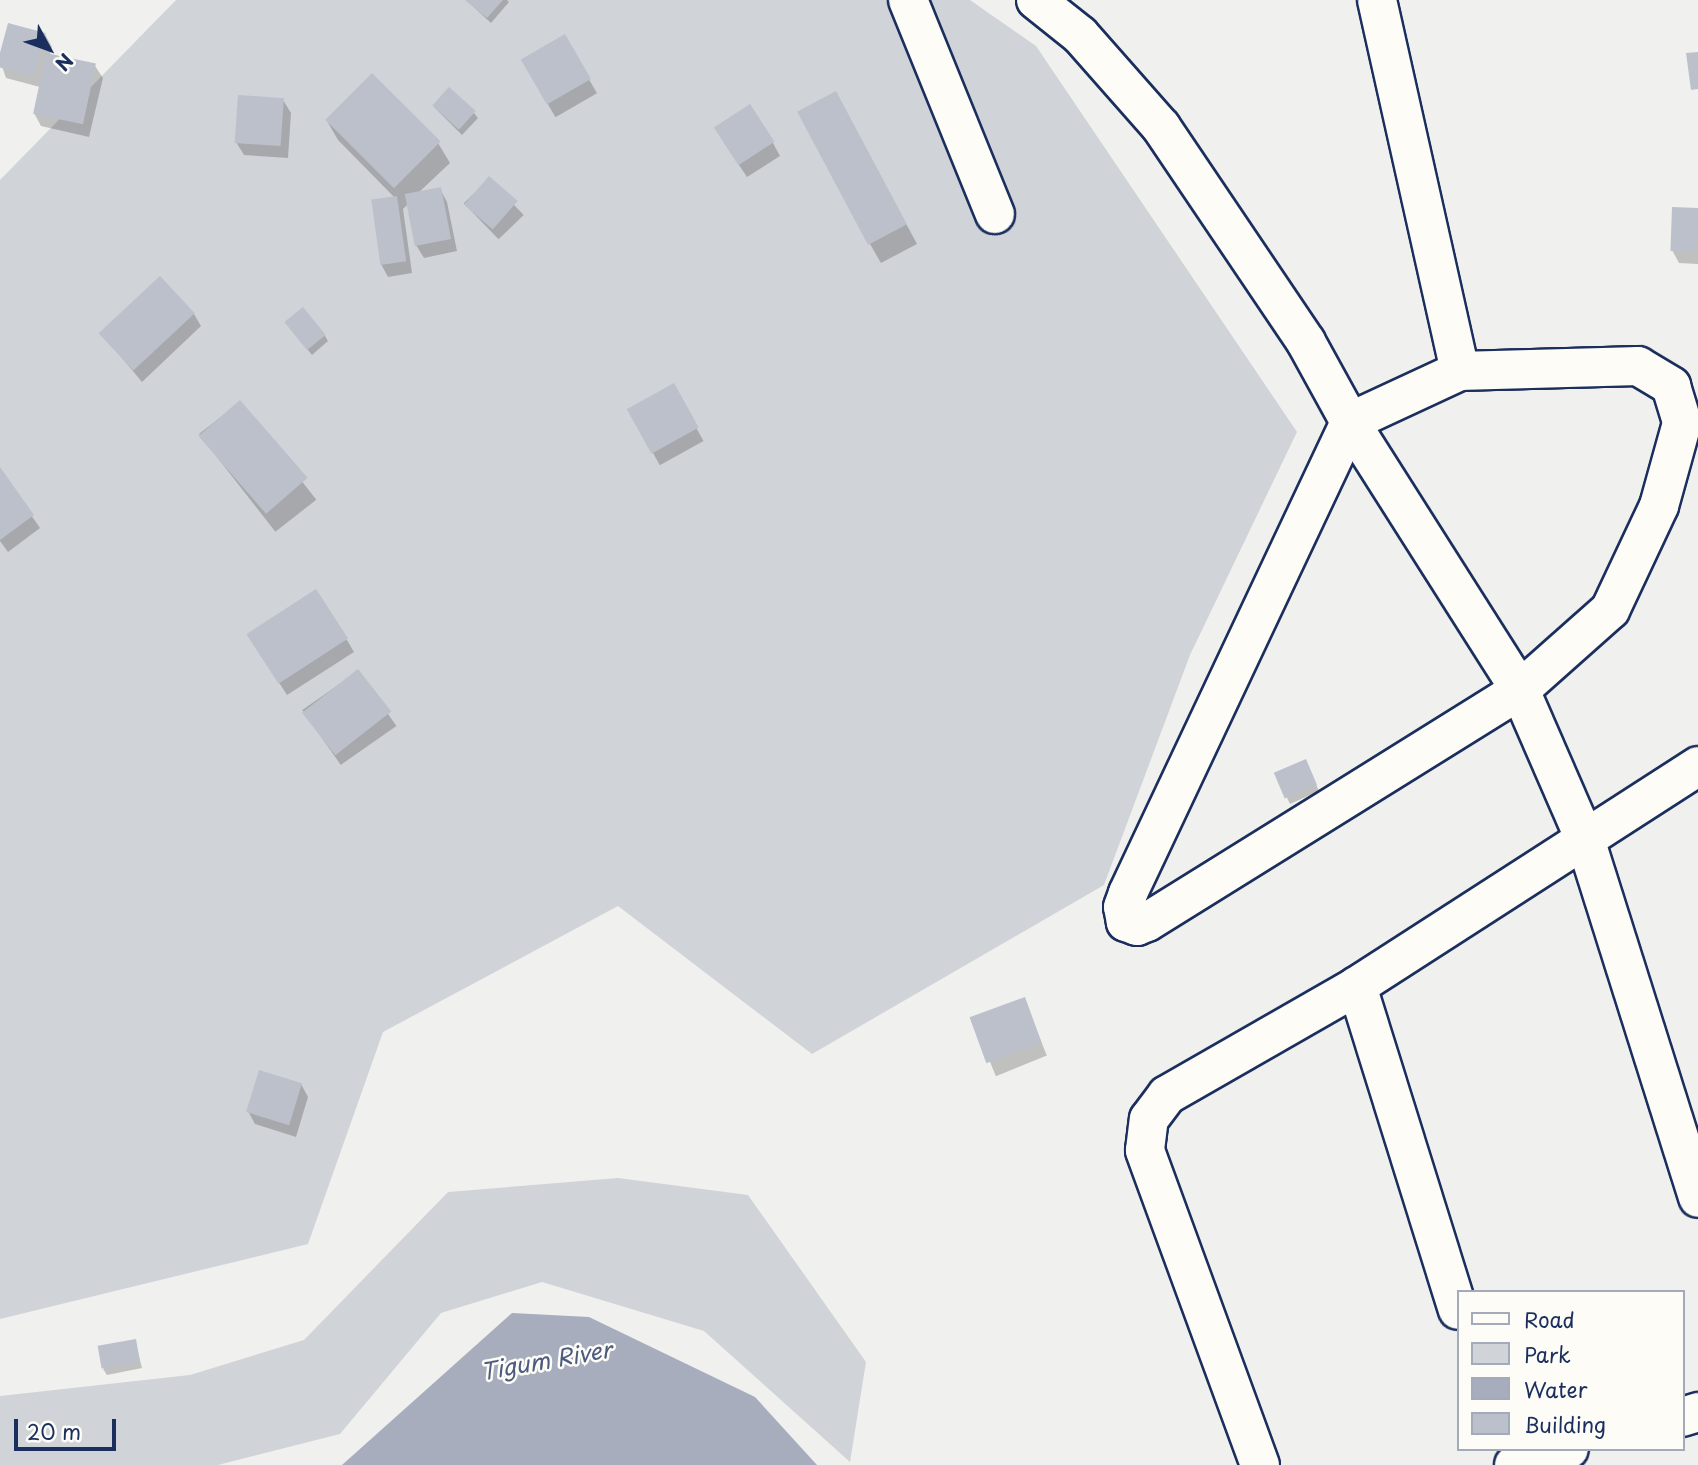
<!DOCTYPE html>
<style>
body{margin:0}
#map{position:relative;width:1698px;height:1465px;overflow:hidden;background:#f0f0ee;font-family:"Playpen Sans",sans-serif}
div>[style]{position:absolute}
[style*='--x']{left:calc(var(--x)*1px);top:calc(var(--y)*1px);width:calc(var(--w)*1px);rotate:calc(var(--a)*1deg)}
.green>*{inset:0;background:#d0d3d8}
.water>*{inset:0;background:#a7adbd}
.shadow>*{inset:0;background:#0003;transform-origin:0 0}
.building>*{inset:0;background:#bbc0ca;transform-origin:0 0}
.roads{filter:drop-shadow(2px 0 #1b2f5e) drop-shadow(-2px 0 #1b2f5e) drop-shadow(0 2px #1b2f5e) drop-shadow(0 -2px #1b2f5e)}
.minor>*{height:38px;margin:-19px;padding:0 19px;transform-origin:19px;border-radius:19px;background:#fdfcf7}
span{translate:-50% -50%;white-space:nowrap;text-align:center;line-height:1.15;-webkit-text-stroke:5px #fdfcf7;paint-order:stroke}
.water-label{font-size:23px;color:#4c5b7f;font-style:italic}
.legend{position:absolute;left:1457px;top:1290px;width:228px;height:161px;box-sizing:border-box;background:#fdfcf7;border:2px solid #a3aaba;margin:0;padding:9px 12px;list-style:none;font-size:21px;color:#1b2f5e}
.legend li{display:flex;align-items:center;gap:14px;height:35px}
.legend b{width:35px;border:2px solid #a3aaba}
.north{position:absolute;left:14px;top:14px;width:70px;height:70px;-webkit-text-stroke:5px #fdfcf7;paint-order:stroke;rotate:131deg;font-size:19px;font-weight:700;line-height:28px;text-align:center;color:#1b2f5e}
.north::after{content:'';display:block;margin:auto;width:24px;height:32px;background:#1b2f5e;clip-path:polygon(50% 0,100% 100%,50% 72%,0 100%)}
.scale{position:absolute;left:14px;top:1419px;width:102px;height:32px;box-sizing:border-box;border:4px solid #1b2f5e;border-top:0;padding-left:9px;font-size:21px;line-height:24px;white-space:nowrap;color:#1b2f5e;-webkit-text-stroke:5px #fdfcf7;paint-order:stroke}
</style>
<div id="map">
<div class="green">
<i style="clip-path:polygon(176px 0,970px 0,1036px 46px,1297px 432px,1190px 655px,1104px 885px,812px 1054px,618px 906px,383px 1032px,308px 1244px,0 1319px,0 180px)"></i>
<i style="clip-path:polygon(618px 1178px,748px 1195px,866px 1362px,850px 1462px,704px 1331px,542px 1282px,441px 1313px,340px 1434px,218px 1465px,0 1465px,0 1396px,190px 1375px,304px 1340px,448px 1192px)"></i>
</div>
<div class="water">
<i style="clip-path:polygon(512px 1313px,589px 1317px,755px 1397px,817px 1465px,342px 1465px)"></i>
</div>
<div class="shadow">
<i style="clip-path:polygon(466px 0,507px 0,509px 2px,491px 23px)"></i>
<i style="clip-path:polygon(9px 25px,45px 34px,52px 47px,50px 55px,95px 66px,103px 78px,89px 137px,41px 126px,34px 113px,40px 87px,6px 78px,0 60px)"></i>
<i style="left:564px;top:36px;width:66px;height:48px;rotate:60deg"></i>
<i style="clip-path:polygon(283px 100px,291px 113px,288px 158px,244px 155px,236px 142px)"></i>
<i style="clip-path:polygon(434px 107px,474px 113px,478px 118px,462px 135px)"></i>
<i style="clip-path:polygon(846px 112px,917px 244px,881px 263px,870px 244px)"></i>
<i style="clip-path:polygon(327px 121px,438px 143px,450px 163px,417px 194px,440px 189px,447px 202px,457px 251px,424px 258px,416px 245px,409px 203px,403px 209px,412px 273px,388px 277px,381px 264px,395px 198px,338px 140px)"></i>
<i style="clip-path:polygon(723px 141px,773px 143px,780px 156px,747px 177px)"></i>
<i style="left:489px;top:179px;width:50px;height:35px;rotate:46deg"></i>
<i style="clip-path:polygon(1698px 210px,1698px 264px,1679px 263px,1672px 250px)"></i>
<i style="clip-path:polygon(194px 314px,201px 326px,142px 382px,102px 334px)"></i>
<i style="clip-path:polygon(290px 328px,325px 336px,328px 341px,312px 355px)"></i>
<i style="left:673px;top:386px;width:63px;height:50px;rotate:61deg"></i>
<i style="left:240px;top:402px;width:124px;height:52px;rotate:52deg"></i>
<i style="clip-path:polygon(0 470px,40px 528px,8px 552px,0 541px)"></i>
<i style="clip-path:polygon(347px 640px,354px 652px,287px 695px,256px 647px)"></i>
<i style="left:358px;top:671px;width:67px;height:68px;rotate:55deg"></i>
<i style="clip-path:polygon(1308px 767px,1319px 791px,1290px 804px,1276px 775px)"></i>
<i style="left:1024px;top:999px;width:61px;height:55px;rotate:68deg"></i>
<i style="clip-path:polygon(301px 1084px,308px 1097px,296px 1137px,255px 1124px,248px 1111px)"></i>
<i style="clip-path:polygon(135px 1341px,142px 1368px,107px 1375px,103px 1369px)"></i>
</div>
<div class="building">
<i style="clip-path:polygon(465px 0,503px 0,487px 18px)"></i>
<i style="left:8px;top:23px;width:39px;height:45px;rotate:15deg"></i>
<i style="left:565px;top:34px;width:52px;height:51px;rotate:60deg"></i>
<i style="clip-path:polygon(1698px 52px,1698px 89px,1691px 90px,1686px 53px)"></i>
<i style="left:46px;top:53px;width:51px;height:62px;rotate:12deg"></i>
<i style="left:372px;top:73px;width:97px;height:66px;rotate:45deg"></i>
<i style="left:449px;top:87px;width:36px;height:25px;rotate:42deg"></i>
<i style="left:836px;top:91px;width:151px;height:44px;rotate:62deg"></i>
<i style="left:238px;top:95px;width:46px;height:48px;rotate:4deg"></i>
<i style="left:750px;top:104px;width:45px;height:43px;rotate:57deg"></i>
<i style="left:489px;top:176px;width:38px;height:38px;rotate:41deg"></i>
<i style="left:441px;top:187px;width:53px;height:37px;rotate:79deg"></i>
<i style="left:397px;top:196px;width:66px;height:26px;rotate:82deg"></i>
<i style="left:1672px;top:207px;width:26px;height:44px;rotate:2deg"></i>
<i style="left:160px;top:276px;width:51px;height:84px;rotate:47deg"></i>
<i style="left:303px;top:307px;width:36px;height:24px;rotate:51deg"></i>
<i style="left:674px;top:383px;width:51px;height:54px;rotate:61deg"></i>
<i style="left:240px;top:400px;width:103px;height:55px;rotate:49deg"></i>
<i style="clip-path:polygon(0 467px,34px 515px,0 540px)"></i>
<i style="left:316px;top:589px;width:59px;height:83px;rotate:57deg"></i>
<i style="left:358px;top:669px;width:54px;height:71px;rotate:52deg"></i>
<i style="left:1306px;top:759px;width:28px;height:35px;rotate:67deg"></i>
<i style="left:1025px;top:997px;width:49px;height:59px;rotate:70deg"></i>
<i style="left:259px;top:1070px;width:45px;height:44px;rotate:17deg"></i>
<i style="left:136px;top:1339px;width:23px;height:39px;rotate:80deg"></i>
</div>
<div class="roads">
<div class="minor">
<i style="--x:908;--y:0;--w:231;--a:67.9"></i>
<i style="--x:1036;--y:0;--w:56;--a:38.5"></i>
<i style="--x:1080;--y:35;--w:123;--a:48.6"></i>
<i style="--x:1161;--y:127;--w:259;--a:56"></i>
<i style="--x:1306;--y:342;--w:91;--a:61.2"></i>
<i style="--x:1350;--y:422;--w:317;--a:57.6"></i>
<i style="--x:1520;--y:690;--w:166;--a:66.5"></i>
<i style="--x:1586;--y:842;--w:373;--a:72.5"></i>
<i style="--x:1377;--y:0;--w:380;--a:77.4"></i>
<i style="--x:1638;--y:366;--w:39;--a:31"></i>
<i style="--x:1671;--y:386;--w:39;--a:73"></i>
<i style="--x:1682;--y:423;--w:86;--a:105.5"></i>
<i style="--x:1659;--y:506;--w:115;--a:115.2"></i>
<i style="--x:1610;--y:610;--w:120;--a:138.4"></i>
<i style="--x:1520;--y:690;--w:439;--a:148.1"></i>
<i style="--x:1147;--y:922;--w:11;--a:158"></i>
<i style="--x:1137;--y:926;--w:12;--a:-160"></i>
<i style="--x:1126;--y:922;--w:15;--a:-101"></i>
<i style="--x:1123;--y:907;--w:15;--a:-70"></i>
<i style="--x:1128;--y:893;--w:521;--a:-64.76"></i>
<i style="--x:1350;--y:422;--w:121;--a:-24.9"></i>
<i style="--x:1460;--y:371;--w:178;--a:-1.6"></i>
<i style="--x:1357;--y:986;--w:339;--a:72.7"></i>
<i style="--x:1682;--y:1417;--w:17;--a:-17"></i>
<i style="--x:1260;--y:1465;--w:335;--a:-110.1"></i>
<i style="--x:1145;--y:1150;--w:31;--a:-83"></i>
<i style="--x:1149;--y:1119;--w:30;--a:-53"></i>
<i style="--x:1167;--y:1095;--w:219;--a:-29.8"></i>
<i style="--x:1357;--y:986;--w:406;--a:-32.8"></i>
<i style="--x:1514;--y:1465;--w:57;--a:-16.2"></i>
</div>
</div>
<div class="water-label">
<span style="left:546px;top:1360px;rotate:-10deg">Tigum River</span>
</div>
<ul class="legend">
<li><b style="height:9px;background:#fdfcf7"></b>Road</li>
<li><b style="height:19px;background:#d0d3d8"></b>Park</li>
<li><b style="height:19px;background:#a7adbd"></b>Water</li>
<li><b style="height:19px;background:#bbc0ca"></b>Building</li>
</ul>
<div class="north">N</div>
<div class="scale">20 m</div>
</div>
